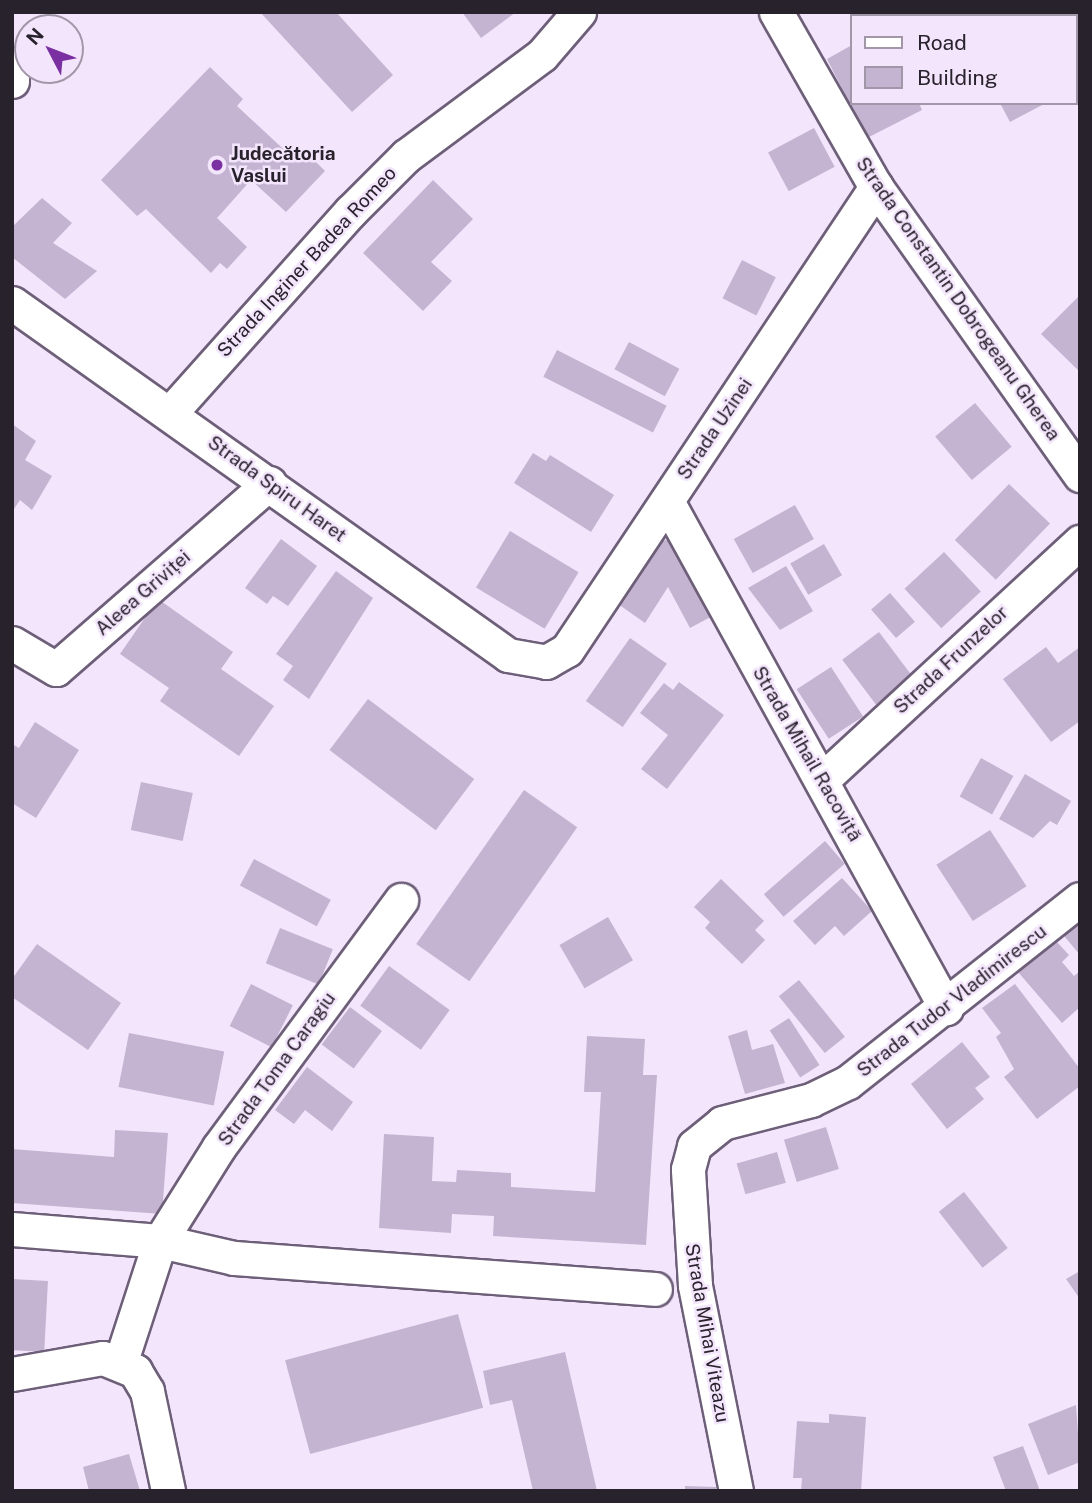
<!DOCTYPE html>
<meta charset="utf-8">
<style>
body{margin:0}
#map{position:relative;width:1092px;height:1503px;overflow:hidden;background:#f3e5fc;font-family:"Public Sans",sans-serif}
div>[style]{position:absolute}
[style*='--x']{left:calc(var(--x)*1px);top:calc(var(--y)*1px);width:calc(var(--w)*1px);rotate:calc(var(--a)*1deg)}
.building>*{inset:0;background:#c5b4d1;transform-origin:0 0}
.roads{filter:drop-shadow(2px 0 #6e5f79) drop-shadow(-2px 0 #6e5f79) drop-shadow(0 2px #6e5f79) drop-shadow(0 -2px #6e5f79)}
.minor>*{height:33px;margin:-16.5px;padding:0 16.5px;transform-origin:16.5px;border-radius:16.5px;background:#fff}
.dots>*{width:19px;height:19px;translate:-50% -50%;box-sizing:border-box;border:4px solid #f3e5fc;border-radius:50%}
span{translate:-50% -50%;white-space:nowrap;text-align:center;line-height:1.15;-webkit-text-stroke:5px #f3e5fc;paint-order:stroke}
.poi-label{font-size:19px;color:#28222c;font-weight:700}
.left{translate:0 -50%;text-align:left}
.street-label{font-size:19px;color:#28222c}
.frame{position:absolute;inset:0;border:14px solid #28222c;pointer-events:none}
.legend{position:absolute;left:850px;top:14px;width:228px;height:91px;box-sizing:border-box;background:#f3e5fc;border:2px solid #a297a9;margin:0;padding:9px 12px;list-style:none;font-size:21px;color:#28222c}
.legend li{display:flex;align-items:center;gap:14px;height:35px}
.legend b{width:35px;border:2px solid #a297a9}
.north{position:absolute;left:14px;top:14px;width:70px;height:70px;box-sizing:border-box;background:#f3e5fc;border:2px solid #a297a9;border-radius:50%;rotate:312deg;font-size:19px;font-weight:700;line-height:28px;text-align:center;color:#28222c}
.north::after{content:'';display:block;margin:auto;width:24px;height:32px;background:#7b30a2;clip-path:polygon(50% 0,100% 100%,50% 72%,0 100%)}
</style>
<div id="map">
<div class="building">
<i style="clip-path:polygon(260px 12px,336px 12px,393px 75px,352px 112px)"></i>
<i style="clip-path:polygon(462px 12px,516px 12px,481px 38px)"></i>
<i style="left:916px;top:12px;width:66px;height:4px"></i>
<i style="left:1080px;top:31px;width:54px;height:4px;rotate:90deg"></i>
<i style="clip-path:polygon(852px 45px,852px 103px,919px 103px,922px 110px,867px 138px,827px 59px)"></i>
<i style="clip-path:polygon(210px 67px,243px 99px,237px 106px,294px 159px,303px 149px,325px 171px,286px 212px,251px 180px,217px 218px,247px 247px,227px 269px,220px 263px,211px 273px,146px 209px,137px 216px,101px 180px)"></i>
<i style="clip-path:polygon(1000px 103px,1046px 103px,1010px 122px)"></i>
<i style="left:814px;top:128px;width:44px;height:52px;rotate:62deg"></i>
<i style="clip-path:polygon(433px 180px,473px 219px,431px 262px,452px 281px,423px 311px,363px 253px)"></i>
<i style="clip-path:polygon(42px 198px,72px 223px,53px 243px,97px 271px,65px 299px,12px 257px,12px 227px)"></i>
<i style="left:742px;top:260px;width:38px;height:43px;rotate:27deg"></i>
<i style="clip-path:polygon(1080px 295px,1080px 372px,1041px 334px)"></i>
<i style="left:629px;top:342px;width:57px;height:31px;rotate:28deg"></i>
<i style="left:557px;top:350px;width:123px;height:30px;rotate:27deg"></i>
<i style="left:975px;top:403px;width:57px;height:52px;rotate:50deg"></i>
<i style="clip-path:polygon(12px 424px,36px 441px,25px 460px,52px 476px,32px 510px,20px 500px,12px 512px)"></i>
<i style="clip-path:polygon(533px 453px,546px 461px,550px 455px,614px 495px,591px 532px,514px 483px)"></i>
<i style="left:1009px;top:484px;width:57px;height:78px;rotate:44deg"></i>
<i style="left:795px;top:505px;width:39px;height:70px;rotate:61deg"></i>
<i style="left:510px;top:531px;width:80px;height:66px;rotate:31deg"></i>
<i style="clip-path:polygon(281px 539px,317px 566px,288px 606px,273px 596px,267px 604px,245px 588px)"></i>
<i style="clip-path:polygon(669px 539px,718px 613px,690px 628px,668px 587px,645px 623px,618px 604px,660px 542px)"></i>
<i style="left:824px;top:544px;width:36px;height:39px;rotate:60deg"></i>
<i style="left:944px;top:552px;width:54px;height:54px;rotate:47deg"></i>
<i style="clip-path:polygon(786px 566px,813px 611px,780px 630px,748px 588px)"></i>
<i style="clip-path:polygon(336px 571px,373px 598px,309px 699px,283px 680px,293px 666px,276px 654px)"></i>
<i style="left:890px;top:593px;width:38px;height:25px;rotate:49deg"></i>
<i style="clip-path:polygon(158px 599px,233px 652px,221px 669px,274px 706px,239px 756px,160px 701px,169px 688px,120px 654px)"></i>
<i style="left:879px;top:632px;width:56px;height:46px;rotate:53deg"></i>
<i style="left:630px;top:638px;width:45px;height:77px;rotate:35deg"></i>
<i style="clip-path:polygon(1046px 647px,1058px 663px,1080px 647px,1080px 721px,1051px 742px,1003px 679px)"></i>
<i style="left:831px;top:667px;width:59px;height:41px;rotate:57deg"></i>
<i style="clip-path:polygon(679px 682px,724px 715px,667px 789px,641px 769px,668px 735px,640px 713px,664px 683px,673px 690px)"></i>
<i style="left:368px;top:699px;width:133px;height:64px;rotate:37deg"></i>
<i style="clip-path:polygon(35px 722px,79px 750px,36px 818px,12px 803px,12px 744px,19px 748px)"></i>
<i style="left:981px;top:758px;width:37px;height:44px;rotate:29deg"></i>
<i style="clip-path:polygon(1025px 774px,1071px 801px,1057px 825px,1050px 821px,1033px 838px,999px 819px)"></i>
<i style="left:141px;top:782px;width:53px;height:49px;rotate:12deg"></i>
<i style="left:524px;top:790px;width:65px;height:188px;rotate:35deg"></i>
<i style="left:990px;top:830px;width:67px;height:64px;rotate:57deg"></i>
<i style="left:825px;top:841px;width:30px;height:81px;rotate:49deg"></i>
<i style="left:254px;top:859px;width:87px;height:30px;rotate:28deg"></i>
<i style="clip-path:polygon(842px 878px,872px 911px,844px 936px,835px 926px,815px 945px,793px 921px)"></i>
<i style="clip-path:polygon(721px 879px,764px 921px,755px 930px,765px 940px,742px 964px,705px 928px,710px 922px,694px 907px)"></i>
<i style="clip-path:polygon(1080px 914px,1080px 955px,1060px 931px)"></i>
<i style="left:608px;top:917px;width:50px;height:56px;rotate:60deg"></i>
<i style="left:280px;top:928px;width:57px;height:38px;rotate:22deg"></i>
<i style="clip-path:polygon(1055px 940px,1069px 955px,1062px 962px,1074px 976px,1080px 971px,1080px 1007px,1062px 1023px,1018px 972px)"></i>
<i style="clip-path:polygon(37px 944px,121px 1003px,88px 1050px,12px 997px,12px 979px)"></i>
<i style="left:389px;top:966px;width:75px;height:49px;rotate:36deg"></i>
<i style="left:799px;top:980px;width:73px;height:26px;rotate:51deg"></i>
<i style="left:251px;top:984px;width:47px;height:47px;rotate:27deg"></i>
<i style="clip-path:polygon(1015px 984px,1080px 1069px,1080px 1086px,1037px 1119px,1004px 1077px,1014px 1069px,996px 1037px,1001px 1033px,982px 1008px)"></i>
<i style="left:350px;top:1007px;width:40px;height:47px;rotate:37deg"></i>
<i style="left:789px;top:1018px;width:56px;height:23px;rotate:57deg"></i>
<i style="clip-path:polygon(747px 1030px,752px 1050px,773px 1044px,785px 1083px,745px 1094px,728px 1036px)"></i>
<i style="left:129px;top:1033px;width:97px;height:55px;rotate:11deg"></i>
<i style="clip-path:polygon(587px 1036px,645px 1039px,643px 1075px,657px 1075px,646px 1245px,493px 1236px,494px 1216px,452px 1214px,451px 1233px,379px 1228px,384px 1134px,434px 1137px,432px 1181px,456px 1182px,457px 1170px,511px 1173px,511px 1187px,595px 1192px,601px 1092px,584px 1092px)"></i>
<i style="clip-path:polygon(962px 1042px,990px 1077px,975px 1088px,984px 1099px,947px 1129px,911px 1084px)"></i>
<i style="clip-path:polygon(307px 1067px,353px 1102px,332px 1131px,305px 1110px,294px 1124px,275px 1110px)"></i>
<i style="left:826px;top:1127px;width:44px;height:44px;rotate:73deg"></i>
<i style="clip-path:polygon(115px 1130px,168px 1133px,162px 1214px,12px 1203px,12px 1149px,114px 1157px)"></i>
<i style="left:777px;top:1152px;width:32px;height:42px;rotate:74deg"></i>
<i style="left:964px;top:1192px;width:71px;height:32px;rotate:52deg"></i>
<i style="clip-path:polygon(1080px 1271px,1080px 1299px,1066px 1279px)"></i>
<i style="left:12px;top:1279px;width:36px;height:71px;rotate:3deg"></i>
<i style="left:458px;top:1314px;width:97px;height:179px;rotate:75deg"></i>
<i style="clip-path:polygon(565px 1352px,597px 1491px,533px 1491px,512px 1400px,490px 1405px,483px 1371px)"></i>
<i style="clip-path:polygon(1076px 1405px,1080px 1462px,1048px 1475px,1028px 1424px)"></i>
<i style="clip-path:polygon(829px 1414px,866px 1417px,861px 1491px,801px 1491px,802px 1478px,793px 1478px,797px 1421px,829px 1423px)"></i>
<i style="clip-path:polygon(1023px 1446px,1040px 1491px,1006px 1491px,993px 1457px)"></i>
<i style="clip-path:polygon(129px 1454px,140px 1491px,89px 1491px,83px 1467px)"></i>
<i style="clip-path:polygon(685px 1486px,716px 1487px,716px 1491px,685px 1491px)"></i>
</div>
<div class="roads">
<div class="minor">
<i style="--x:776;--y:12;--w:202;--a:60.3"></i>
<i style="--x:876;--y:187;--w:353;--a:54.7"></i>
<i style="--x:12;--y:64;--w:17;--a:90"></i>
<i style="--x:12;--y:303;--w:608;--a:35.36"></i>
<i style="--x:508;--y:655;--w:39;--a:10"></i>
<i style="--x:546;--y:662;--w:24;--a:-30"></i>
<i style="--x:567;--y:650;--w:557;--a:-56.28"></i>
<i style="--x:171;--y:412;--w:270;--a:-48.2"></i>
<i style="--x:351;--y:211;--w:78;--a:-45"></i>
<i style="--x:406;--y:156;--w:169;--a:-36.6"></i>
<i style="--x:542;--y:55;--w:57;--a:-49.3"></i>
<i style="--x:667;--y:501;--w:579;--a:61.18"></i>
<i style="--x:12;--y:643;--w:51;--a:30.6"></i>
<i style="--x:56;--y:669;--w:283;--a:-41.1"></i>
<i style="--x:823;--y:779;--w:350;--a:-42.7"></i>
<i style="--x:12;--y:1229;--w:148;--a:4.6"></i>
<i style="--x:160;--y:1241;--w:76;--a:12.9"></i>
<i style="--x:234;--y:1258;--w:422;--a:4.2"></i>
<i style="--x:121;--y:1361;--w:126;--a:-72"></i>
<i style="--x:160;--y:1241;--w:111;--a:-57.9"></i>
<i style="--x:219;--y:1147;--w:307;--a:-53.6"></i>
<i style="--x:12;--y:1374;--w:92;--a:-10"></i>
<i style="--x:103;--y:1358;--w:35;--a:22"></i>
<i style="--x:135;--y:1371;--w:23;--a:59"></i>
<i style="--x:147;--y:1391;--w:102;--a:78.1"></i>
<i style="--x:736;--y:1491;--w:210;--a:-101.3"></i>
<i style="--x:695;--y:1285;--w:116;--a:-93.5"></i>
<i style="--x:688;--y:1169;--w:24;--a:-75"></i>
<i style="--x:694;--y:1146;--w:36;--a:-39"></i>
<i style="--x:722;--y:1123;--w:92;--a:-14.5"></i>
<i style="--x:811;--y:1100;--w:41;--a:-25.9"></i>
<i style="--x:848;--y:1082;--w:295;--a:-38.3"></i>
</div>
</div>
<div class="dots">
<i style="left:217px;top:165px;background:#7b30a2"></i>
</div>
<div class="poi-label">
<span class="left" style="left:231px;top:165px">Judecătoria<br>Vaslui</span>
</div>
<div class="street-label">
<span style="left:307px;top:262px;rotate:-47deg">Strada Inginer Badea Romeo</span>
<span style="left:958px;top:299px;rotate:55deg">Strada Constantin Dobrogeanu Gherea</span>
<span style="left:715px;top:429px;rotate:-56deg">Strada Uzinei</span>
<span style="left:277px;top:489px;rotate:36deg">Strada Spiru Haret</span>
<span style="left:143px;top:593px;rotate:-41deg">Aleea Griviței</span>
<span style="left:951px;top:660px;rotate:-43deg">Strada Frunzelor</span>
<span style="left:807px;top:754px;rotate:60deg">Strada Mihail Racoviță</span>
<span style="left:952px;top:1001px;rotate:-38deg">Strada Tudor Vladimirescu</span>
<span style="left:277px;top:1069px;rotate:-54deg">Strada Toma Caragiu</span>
<span style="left:707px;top:1333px;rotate:80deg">Strada Mihai Viteazu</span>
</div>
<div class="frame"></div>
<ul class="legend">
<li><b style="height:9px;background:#fff"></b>Road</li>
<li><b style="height:19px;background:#c5b4d1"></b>Building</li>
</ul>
<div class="north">N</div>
</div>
